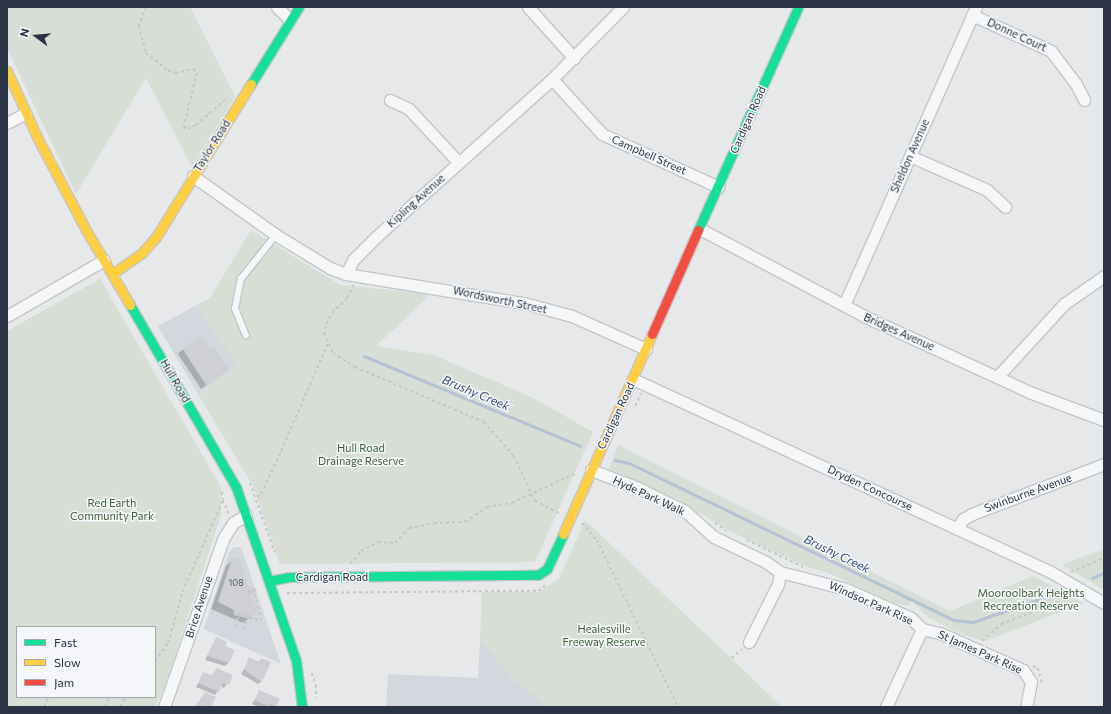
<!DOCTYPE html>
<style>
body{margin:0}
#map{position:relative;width:1111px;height:714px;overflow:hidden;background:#e6e8ea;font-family:Commissioner,sans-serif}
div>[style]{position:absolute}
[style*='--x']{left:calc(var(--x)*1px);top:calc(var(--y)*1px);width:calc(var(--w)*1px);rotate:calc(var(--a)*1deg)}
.built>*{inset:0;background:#d4d7dd}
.green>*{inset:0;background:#d6ded6}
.shadow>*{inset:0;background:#0003}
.stream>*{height:3px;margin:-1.5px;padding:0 1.5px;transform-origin:1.5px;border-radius:1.5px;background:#b4c4d5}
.building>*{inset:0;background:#ced0d3}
.path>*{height:1.5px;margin-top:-0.75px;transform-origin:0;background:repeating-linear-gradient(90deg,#c5c6ca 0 3px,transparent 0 6px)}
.roads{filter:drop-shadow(1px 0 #c4c6c8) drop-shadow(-1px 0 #c4c6c8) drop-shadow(0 1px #c4c6c8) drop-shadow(0 -1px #c4c6c8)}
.lane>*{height:5.5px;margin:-2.75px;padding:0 2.75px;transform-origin:2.75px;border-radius:2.75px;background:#f5f6f7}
.street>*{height:11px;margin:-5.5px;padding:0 5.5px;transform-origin:5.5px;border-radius:5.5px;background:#f5f6f7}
.fast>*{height:9px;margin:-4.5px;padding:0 4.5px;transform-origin:4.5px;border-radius:4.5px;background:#16e098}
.slow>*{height:9px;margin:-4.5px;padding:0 4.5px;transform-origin:4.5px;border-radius:4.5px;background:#ffcf43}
.jam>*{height:9px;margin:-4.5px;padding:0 4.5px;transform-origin:4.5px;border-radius:4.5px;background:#f24e42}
span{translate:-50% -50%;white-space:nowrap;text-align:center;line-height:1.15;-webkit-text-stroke:3px #f4f6f9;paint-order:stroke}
.number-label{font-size:9px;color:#545c69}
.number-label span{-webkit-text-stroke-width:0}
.street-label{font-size:11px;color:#2b3445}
.park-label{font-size:11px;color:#3f6138}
.water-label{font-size:12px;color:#34527a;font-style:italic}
.frame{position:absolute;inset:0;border:8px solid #2b3445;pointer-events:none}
.legend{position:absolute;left:16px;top:626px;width:140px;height:72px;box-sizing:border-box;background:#f4f6f9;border:1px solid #a4a8b1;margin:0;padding:5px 7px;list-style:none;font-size:12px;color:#2b3445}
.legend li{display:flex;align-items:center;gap:8px;height:20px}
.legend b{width:20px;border:1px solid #a4a8b1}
.north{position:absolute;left:16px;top:16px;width:40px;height:40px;-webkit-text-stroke:3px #f4f6f9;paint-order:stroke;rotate:286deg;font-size:11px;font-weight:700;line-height:16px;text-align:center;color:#2b3445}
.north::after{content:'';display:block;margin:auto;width:14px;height:18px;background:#2b3445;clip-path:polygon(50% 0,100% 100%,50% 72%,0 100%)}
</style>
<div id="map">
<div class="built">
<i style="clip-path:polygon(195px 306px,239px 365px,198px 394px,158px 326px)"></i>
<i style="clip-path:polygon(234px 547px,241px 547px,281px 664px,204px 629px,229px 552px)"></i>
<i style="clip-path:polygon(480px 640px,515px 680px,548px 707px,386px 707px,388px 674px,478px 678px)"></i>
</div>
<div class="green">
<i style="clip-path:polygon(7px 7px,190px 7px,235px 97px,192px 167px,146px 78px,76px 194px,7px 48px)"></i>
<i style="clip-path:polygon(251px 230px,340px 285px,431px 294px,376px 346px,433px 355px,533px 398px,593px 432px,535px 562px,280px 564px,252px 484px,198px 394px,239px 365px,195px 306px,210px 298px)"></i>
<i style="clip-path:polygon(evenodd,100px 279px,221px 487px,221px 515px,165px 686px,155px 707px,7px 707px,7px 331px,100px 279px,17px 627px,155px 627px,155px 697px,17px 697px,17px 627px)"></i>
<i style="clip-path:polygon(618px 445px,950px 611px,1033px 576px,1084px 603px,985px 641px,963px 635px,926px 616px,912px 601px,908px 606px,894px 603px,826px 572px,807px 567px,733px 533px,678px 500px,609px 469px)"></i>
<i style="clip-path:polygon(585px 520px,731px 658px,782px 707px,548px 707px,515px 680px,480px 640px,482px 592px,539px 592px,559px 579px)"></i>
<i style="clip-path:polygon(1104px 549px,1104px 590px,1062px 565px)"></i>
</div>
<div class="shadow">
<i style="clip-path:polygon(183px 349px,210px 349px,228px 369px,201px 389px,178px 354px)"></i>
<i style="clip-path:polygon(233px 559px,247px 590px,255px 593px,249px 595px,249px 618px,243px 623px,211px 609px,226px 566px)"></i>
<i style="clip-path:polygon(216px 638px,224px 647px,228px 663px,225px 666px,205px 660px)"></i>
<i style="clip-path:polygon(250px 659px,258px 662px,261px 659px,262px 681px,258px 684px,241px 674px)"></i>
<i style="clip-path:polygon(217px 669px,232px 676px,224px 688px,221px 686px,215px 695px,196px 687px,204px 673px,211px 677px)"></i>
<i style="clip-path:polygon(260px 691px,275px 706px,260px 707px,252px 704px)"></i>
</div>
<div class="stream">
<i style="--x:364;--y:356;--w:234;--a:22.6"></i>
<i style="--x:615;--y:460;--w:14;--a:12"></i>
<i style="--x:629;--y:463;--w:361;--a:25.8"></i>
<i style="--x:954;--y:620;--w:19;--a:6"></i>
<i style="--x:973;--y:622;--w:89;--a:-19"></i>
<i style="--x:1092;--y:578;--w:13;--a:-23"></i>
</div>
<div class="building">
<i style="clip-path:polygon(202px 335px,210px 348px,213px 346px,229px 370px,206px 385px,182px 348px)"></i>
<i style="clip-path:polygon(232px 558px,239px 558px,249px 588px,253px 586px,256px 593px,251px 595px,257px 611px,250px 619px,234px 615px,234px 610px,218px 602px)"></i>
<i style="clip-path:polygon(216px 637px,227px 642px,225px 646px,235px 650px,229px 663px,207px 656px)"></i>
<i style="clip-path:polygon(249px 657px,259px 662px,261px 658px,271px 662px,262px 682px,244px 670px)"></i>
<i style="clip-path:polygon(217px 668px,233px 675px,229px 685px,223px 683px,219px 692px,198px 683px,203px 672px,213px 676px)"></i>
<i style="clip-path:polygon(259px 690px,280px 699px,276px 707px,270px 704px,269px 707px,255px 700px)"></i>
<i style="clip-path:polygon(205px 692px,216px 697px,211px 707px,195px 707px)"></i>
</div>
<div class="path">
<i style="--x:146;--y:7;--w:20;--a:110"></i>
<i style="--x:139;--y:26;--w:28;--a:75"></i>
<i style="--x:146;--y:53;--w:28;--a:38"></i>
<i style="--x:168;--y:70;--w:8;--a:23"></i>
<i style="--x:175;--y:73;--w:19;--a:-12"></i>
<i style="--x:194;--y:69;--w:5;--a:53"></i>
<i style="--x:197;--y:73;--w:56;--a:103.5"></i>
<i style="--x:184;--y:127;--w:4;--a:27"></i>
<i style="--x:188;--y:129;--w:9;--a:-27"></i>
<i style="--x:196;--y:125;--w:38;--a:-41"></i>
<i style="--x:354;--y:285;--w:16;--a:117"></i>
<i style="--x:347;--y:299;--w:18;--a:137"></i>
<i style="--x:334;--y:311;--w:12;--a:121"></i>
<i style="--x:328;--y:321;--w:13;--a:108"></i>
<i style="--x:324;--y:333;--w:22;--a:66"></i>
<i style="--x:333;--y:353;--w:26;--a:32"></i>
<i style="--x:355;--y:367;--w:140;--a:23.1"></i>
<i style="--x:484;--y:422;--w:45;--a:48.6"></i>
<i style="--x:514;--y:456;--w:50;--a:65"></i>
<i style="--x:535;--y:501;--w:27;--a:27"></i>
<i style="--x:635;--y:406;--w:14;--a:-65"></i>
<i style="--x:250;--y:483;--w:74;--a:70.3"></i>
<i style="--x:222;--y:492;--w:8;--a:83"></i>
<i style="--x:257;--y:497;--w:5;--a:-37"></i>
<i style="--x:261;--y:494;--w:47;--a:-65.1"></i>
<i style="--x:281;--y:451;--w:116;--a:-66.5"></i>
<i style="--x:582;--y:523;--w:23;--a:49"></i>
<i style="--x:597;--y:540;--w:186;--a:64.1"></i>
<i style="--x:715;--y:523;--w:14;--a:34"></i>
<i style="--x:747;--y:540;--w:62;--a:25.7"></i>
<i style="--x:350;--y:564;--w:17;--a:-50"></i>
<i style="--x:361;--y:551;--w:19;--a:-28"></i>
<i style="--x:378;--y:542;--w:17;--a:3"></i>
<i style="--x:395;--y:543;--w:21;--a:-47"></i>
<i style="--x:409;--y:528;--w:25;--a:-11"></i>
<i style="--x:434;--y:523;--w:31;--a:-2"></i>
<i style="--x:465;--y:522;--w:27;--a:-34"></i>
<i style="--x:487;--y:507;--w:25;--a:-9"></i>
<i style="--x:512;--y:503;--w:71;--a:-25.1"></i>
<i style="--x:1071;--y:572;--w:36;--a:-23"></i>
<i style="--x:248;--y:592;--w:9;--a:-18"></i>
<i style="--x:287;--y:593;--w:251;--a:-0.5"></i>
<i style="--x:538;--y:591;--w:9;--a:-36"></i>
<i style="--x:238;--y:614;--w:24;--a:17"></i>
<i style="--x:261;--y:621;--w:32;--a:-104"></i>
<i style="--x:235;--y:627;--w:16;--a:-75"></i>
<i style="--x:243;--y:630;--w:14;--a:-69"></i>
<i style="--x:982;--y:641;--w:25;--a:-42"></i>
<i style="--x:1001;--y:624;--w:58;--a:-20.3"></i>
<i style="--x:1055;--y:604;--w:16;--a:-55"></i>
<i style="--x:731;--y:658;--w:14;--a:-39"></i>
<i style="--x:155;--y:661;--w:22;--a:-54"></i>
<i style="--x:168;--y:643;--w:53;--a:-74.6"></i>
<i style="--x:182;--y:592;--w:101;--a:-66"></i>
<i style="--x:223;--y:500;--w:15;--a:67"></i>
<i style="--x:1033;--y:666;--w:5;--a:22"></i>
<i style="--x:1038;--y:668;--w:15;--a:74"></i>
<i style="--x:312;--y:673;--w:13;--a:72"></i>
<i style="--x:316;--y:685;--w:13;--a:90"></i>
<i style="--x:44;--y:707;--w:11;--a:-68"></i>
<i style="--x:105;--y:707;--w:10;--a:-73"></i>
<i style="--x:120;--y:707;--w:11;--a:-63"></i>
</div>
<div class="roads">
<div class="lane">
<i style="--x:246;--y:336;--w:29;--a:-112"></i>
<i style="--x:235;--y:309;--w:31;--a:-79"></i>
<i style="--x:241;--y:279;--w:56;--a:-51.5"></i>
</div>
<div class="street">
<i style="--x:277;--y:7;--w:18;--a:45"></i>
<i style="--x:528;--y:7;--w:69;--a:48"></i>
<i style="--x:972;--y:15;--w:87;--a:24.5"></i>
<i style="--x:1051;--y:51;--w:41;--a:52.9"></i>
<i style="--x:1076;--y:84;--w:18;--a:63"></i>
<i style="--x:552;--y:79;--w:74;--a:47.7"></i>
<i style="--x:602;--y:134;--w:128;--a:24.4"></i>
<i style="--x:390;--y:100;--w:21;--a:25"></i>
<i style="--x:409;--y:109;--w:72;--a:47.2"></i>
<i style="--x:7;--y:123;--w:21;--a:-28"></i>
<i style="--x:910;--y:156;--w:84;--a:23.8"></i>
<i style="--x:987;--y:190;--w:25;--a:43"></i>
<i style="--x:193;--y:176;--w:102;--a:35.4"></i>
<i style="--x:276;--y:235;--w:63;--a:31.4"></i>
<i style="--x:330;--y:268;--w:17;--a:21"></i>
<i style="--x:346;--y:274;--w:180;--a:9.3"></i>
<i style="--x:524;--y:303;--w:50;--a:15.2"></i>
<i style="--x:572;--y:316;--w:81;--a:24"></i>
<i style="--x:700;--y:229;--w:186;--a:27.9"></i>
<i style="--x:864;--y:316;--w:182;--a:24.7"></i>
<i style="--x:1029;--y:392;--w:80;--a:20.5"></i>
<i style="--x:346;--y:274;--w:16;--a:-63"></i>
<i style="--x:353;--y:260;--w:34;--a:-45"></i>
<i style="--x:377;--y:236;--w:235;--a:-41.9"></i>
<i style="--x:552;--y:79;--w:101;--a:-45.4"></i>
<i style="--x:844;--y:305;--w:326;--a:-66.1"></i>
<i style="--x:7;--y:316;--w:112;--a:-30"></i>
<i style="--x:998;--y:376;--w:98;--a:-47.5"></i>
<i style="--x:1064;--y:304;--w:49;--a:-35"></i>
<i style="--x:633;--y:379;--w:458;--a:24.8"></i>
<i style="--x:1049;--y:571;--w:64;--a:30.2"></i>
<i style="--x:591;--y:470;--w:48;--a:20.7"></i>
<i style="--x:636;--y:487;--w:55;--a:26.1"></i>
<i style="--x:685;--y:511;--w:39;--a:42"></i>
<i style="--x:714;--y:537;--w:58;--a:25.7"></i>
<i style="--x:766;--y:562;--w:17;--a:36"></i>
<i style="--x:780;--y:572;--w:12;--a:99"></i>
<i style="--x:778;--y:584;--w:65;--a:116.6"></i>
<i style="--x:957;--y:529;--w:12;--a:-59"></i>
<i style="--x:963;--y:519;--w:10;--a:-29"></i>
<i style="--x:972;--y:514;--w:141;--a:-20.7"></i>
<i style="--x:780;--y:572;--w:68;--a:14.4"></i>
<i style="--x:846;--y:589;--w:71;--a:24"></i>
<i style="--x:911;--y:618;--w:16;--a:45"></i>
<i style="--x:922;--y:629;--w:86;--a:114.8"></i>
<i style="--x:922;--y:629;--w:18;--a:13"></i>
<i style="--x:940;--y:633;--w:91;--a:24"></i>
<i style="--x:1023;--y:670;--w:14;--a:56"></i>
<i style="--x:1031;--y:682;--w:25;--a:101"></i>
<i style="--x:164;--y:707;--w:178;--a:-70.6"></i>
<i style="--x:223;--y:539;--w:19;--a:-58"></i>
<i style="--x:233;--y:523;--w:15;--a:-32"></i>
</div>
<div class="fast">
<i style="--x:251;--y:84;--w:91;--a:-58.1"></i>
<i style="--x:698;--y:230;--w:244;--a:-65.8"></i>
<i style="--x:130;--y:305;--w:211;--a:59.8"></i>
<i style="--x:236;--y:487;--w:183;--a:70.9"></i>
<i style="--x:296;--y:660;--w:47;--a:82.7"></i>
<i style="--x:269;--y:581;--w:20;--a:-11"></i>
<i style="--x:289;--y:577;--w:249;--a:-0.5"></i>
<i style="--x:538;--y:575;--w:11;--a:-34"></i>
<i style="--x:547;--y:569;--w:38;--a:-65"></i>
</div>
<div class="slow">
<i style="--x:7;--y:71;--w:75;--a:65.5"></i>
<i style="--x:38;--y:139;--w:103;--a:62.2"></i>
<i style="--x:86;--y:230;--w:87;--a:59.6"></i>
<i style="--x:112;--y:274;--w:35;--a:-35"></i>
<i style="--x:141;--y:254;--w:23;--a:-49"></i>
<i style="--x:156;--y:237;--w:180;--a:-58.2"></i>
<i style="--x:563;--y:534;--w:219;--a:-66"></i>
</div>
<div class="jam">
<i style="--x:652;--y:334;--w:114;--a:-66.1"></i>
</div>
</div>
<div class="number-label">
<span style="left:236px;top:583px">108</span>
</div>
<div class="street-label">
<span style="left:1017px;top:35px;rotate:25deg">Donne Court</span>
<span style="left:748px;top:120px;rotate:-66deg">Cardigan Road</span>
<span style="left:212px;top:146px;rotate:-58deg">Taylor Road</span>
<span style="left:649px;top:155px;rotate:24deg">Campbell Street</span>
<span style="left:910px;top:156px;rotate:-66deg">Sheldon Avenue</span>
<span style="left:416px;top:201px;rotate:-42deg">Kipling Avenue</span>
<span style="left:500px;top:300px;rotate:12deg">Wordsworth Street</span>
<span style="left:899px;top:332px;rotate:24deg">Bridges Avenue</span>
<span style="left:175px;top:381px;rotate:60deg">Hull Road</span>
<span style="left:616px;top:416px;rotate:-65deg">Cardigan Road</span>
<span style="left:870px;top:488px;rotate:25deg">Dryden Concourse</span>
<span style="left:1028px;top:493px;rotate:-20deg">Swinburne Avenue</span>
<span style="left:649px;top:496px;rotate:25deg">Hyde Park Walk</span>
<span style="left:332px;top:577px">Cardigan Road</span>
<span style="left:871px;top:603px;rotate:24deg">Windsor Park Rise</span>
<span style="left:199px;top:607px;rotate:-72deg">Brice Avenue</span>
<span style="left:980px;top:652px;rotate:24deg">St James Park Rise</span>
</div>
<div class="park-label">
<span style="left:361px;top:455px">Hull Road<br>Drainage Reserve</span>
<span style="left:112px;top:510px">Red Earth<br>Community Park</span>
<span style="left:1031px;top:600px">Mooroolbark Heights<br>Recreation Reserve</span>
<span style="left:604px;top:636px">Healesville<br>Freeway Reserve</span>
</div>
<div class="water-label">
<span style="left:476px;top:393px;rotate:23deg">Brushy Creek</span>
<span style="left:837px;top:554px;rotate:26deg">Brushy Creek</span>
</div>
<div class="frame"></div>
<ul class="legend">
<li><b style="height:5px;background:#16e098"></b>Fast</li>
<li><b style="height:5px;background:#ffcf43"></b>Slow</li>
<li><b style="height:5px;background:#f24e42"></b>Jam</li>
</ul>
<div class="north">N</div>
</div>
